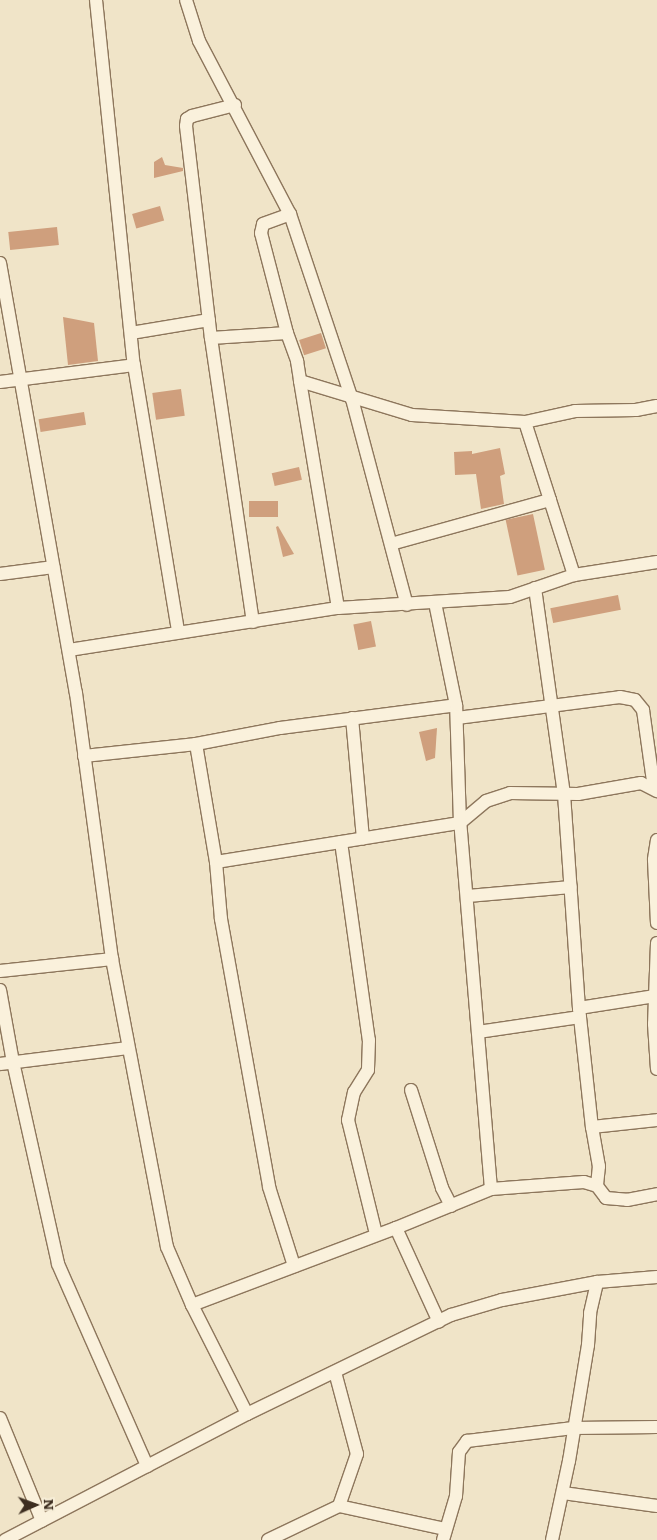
<!DOCTYPE html>
<style>
body{margin:0}
#map{position:relative;width:657px;height:1540px;overflow:hidden;background:#f0e4c8;font-family:Literata,serif}
div>[style]{position:absolute}
[style*='--x']{left:calc(var(--x)*1px);top:calc(var(--y)*1px);width:calc(var(--w)*1px);rotate:calc(var(--a)*1deg)}
.building>*{inset:0;background:#cf9f7d;transform-origin:0 0}
.roads{filter:drop-shadow(1px 0 #8d765c) drop-shadow(-1px 0 #8d765c) drop-shadow(0 1px #8d765c) drop-shadow(0 -1px #8d765c)}
.minor>*{height:12px;margin:-6px;padding:0 6px;transform-origin:6px;border-radius:6px;background:#faf1dc}
span{translate:-50% -50%;white-space:nowrap;text-align:center;line-height:1.15;-webkit-text-stroke:5px #f7eed8;paint-order:stroke}
.north{position:absolute;left:10px;top:1480px;width:50px;height:50px;-webkit-text-stroke:4px #f7eed8;paint-order:stroke;rotate:88deg;font-size:14px;font-weight:700;line-height:20px;text-align:center;color:#3d2e20}
.north::after{content:'';display:block;margin:auto;width:18px;height:22px;background:#3d2e20;clip-path:polygon(50% 0,100% 100%,50% 72%,0 100%)}
</style>
<div id="map">
<div class="building">
<i style="clip-path:polygon(162px 157px,165px 165px,183px 168px,183px 171px,154px 178px,154px 162px)"></i>
<i style="left:160px;top:206px;width:15px;height:29px;rotate:74deg"></i>
<i style="left:57px;top:227px;width:18px;height:49px;rotate:84deg"></i>
<i style="clip-path:polygon(63px 317px,94px 323px,98px 361px,68px 365px)"></i>
<i style="left:321px;top:333px;width:16px;height:23px;rotate:72deg"></i>
<i style="left:181px;top:389px;width:27px;height:29px;rotate:82deg"></i>
<i style="left:84px;top:412px;width:13px;height:46px;rotate:81deg"></i>
<i style="clip-path:polygon(500px 448px,505px 474px,500px 476px,504px 504px,481px 509px,476px 474px,455px 475px,454px 452px,472px 451px,472px 454px)"></i>
<i style="left:299px;top:467px;width:13px;height:28px;rotate:77deg"></i>
<i style="left:249px;top:501px;width:29px;height:16px"></i>
<i style="left:533px;top:514px;width:57px;height:28px;rotate:78deg"></i>
<i style="clip-path:polygon(278px 526px,294px 554px,283px 557px,276px 527px)"></i>
<i style="left:618px;top:595px;width:15px;height:69px;rotate:79deg"></i>
<i style="left:371px;top:621px;width:26px;height:18px;rotate:79deg"></i>
<i style="clip-path:polygon(437px 728px,435px 758px,426px 761px,419px 732px)"></i>
</div>
<div class="roads">
<div class="minor">
<i style="--x:96;--y:0;--w:367;--a:84.1"></i>
<i style="--x:134;--y:365;--w:271;--a:80.6"></i>
<i style="--x:186;--y:0;--w:43;--a:72.4"></i>
<i style="--x:199;--y:41;--w:195;--a:62.3"></i>
<i style="--x:290;--y:214;--w:195;--a:71.5"></i>
<i style="--x:352;--y:399;--w:213;--a:75.1"></i>
<i style="--x:235;--y:105;--w:44;--a:165.7"></i>
<i style="--x:192;--y:116;--w:6;--a:149"></i>
<i style="--x:187;--y:119;--w:7;--a:98"></i>
<i style="--x:186;--y:126;--w:213;--a:83.3"></i>
<i style="--x:211;--y:338;--w:287;--a:81.6"></i>
<i style="--x:0;--y:263;--w:437;--a:80"></i>
<i style="--x:76;--y:693;--w:268;--a:82.3"></i>
<i style="--x:112;--y:959;--w:293;--a:79.2"></i>
<i style="--x:167;--y:1247;--w:63;--a:66.7"></i>
<i style="--x:192;--y:1305;--w:122;--a:63.2"></i>
<i style="--x:131;--y:333;--w:79;--a:-9.5"></i>
<i style="--x:287;--y:333;--w:103;--a:-104.6"></i>
<i style="--x:261;--y:233;--w:9;--a:-77"></i>
<i style="--x:263;--y:224;--w:29;--a:-20"></i>
<i style="--x:211;--y:338;--w:76;--a:-3.8"></i>
<i style="--x:287;--y:333;--w:30;--a:70"></i>
<i style="--x:297;--y:361;--w:20;--a:81"></i>
<i style="--x:300;--y:381;--w:117;--a:16.9"></i>
<i style="--x:412;--y:415;--w:113;--a:3.5"></i>
<i style="--x:525;--y:422;--w:51;--a:-12.4"></i>
<i style="--x:575;--y:411;--w:61;--a:-0.9"></i>
<i style="--x:636;--y:410;--w:21;--a:-11"></i>
<i style="--x:300;--y:381;--w:230;--a:80.5"></i>
<i style="--x:0;--y:382;--w:135;--a:-7.2"></i>
<i style="--x:525;--y:422;--w:82;--a:72.2"></i>
<i style="--x:391;--y:544;--w:165;--a:-15.5"></i>
<i style="--x:550;--y:500;--w:79;--a:72.3"></i>
<i style="--x:0;--y:574;--w:54;--a:-7.4"></i>
<i style="--x:535;--y:588;--w:208;--a:82"></i>
<i style="--x:564;--y:794;--w:215;--a:86"></i>
<i style="--x:579;--y:1008;--w:120;--a:83.8"></i>
<i style="--x:592;--y:1127;--w:40;--a:80"></i>
<i style="--x:599;--y:1166;--w:20;--a:96"></i>
<i style="--x:69;--y:650;--w:272;--a:-8.9"></i>
<i style="--x:338;--y:608;--w:172;--a:-3.7"></i>
<i style="--x:510;--y:597;--w:68;--a:-19"></i>
<i style="--x:574;--y:575;--w:84;--a:-8.9"></i>
<i style="--x:352;--y:718;--w:121;--a:84.8"></i>
<i style="--x:457;--y:718;--w:164;--a:-7.3"></i>
<i style="--x:620;--y:697;--w:15;--a:11"></i>
<i style="--x:635;--y:700;--w:13;--a:51"></i>
<i style="--x:643;--y:710;--w:79;--a:82"></i>
<i style="--x:196;--y:744;--w:120;--a:80.4"></i>
<i style="--x:216;--y:862;--w:57;--a:85"></i>
<i style="--x:221;--y:919;--w:272;--a:79.8"></i>
<i style="--x:269;--y:1187;--w:83;--a:72.4"></i>
<i style="--x:84;--y:756;--w:113;--a:-6.1"></i>
<i style="--x:196;--y:744;--w:86;--a:-10.8"></i>
<i style="--x:280;--y:728;--w:177;--a:-7.4"></i>
<i style="--x:657;--y:840;--w:20;--a:99"></i>
<i style="--x:654;--y:860;--w:63;--a:87.3"></i>
<i style="--x:341;--y:842;--w:200;--a:82"></i>
<i style="--x:369;--y:1040;--w:30;--a:92"></i>
<i style="--x:368;--y:1070;--w:26;--a:122"></i>
<i style="--x:354;--y:1092;--w:29;--a:102"></i>
<i style="--x:348;--y:1120;--w:117;--a:76.2"></i>
<i style="--x:216;--y:862;--w:247;--a:-9.1"></i>
<i style="--x:460;--y:823;--w:34;--a:-40"></i>
<i style="--x:486;--y:801;--w:25;--a:-18"></i>
<i style="--x:510;--y:793;--w:68;--a:0.8"></i>
<i style="--x:578;--y:794;--w:64;--a:-9.9"></i>
<i style="--x:641;--y:783;--w:18;--a:27"></i>
<i style="--x:468;--y:896;--w:103;--a:-5"></i>
<i style="--x:657;--y:943;--w:81;--a:92.1"></i>
<i style="--x:654;--y:1024;--w:45;--a:86.2"></i>
<i style="--x:0;--y:971;--w:113;--a:-6.1"></i>
<i style="--x:0;--y:990;--w:73;--a:79.8"></i>
<i style="--x:13;--y:1062;--w:207;--a:77.4"></i>
<i style="--x:58;--y:1264;--w:221;--a:66.2"></i>
<i style="--x:579;--y:1008;--w:77;--a:-9"></i>
<i style="--x:478;--y:1032;--w:103;--a:-8.4"></i>
<i style="--x:0;--y:1064;--w:129;--a:-7.1"></i>
<i style="--x:411;--y:1090;--w:103;--a:72.4"></i>
<i style="--x:442;--y:1188;--w:20;--a:63"></i>
<i style="--x:592;--y:1127;--w:65;--a:-6.1"></i>
<i style="--x:491;--y:1189;--w:93;--a:-4.3"></i>
<i style="--x:584;--y:1182;--w:14;--a:17"></i>
<i style="--x:597;--y:1186;--w:15;--a:53"></i>
<i style="--x:606;--y:1198;--w:21;--a:5"></i>
<i style="--x:627;--y:1200;--w:31;--a:-11"></i>
<i style="--x:396;--y:1228;--w:103;--a:65.4"></i>
<i style="--x:192;--y:1305;--w:218;--a:-20.7"></i>
<i style="--x:396;--y:1228;--w:103;--a:-22.3"></i>
<i style="--x:491;--y:1189;--w:367;--a:-94.8"></i>
<i style="--x:460;--y:823;--w:118;--a:-91.9"></i>
<i style="--x:456;--y:705;--w:104;--a:-101.6"></i>
<i style="--x:335;--y:1372;--w:85;--a:75"></i>
<i style="--x:357;--y:1454;--w:55;--a:109.1"></i>
<i style="--x:0;--y:1418;--w:111;--a:67.8"></i>
<i style="--x:563;--y:1493;--w:95;--a:7.9"></i>
<i style="--x:5;--y:1540;--w:273;--a:-27.5"></i>
<i style="--x:247;--y:1414;--w:227;--a:-25.9"></i>
<i style="--x:451;--y:1315;--w:53;--a:-16.4"></i>
<i style="--x:502;--y:1300;--w:97;--a:-10.7"></i>
<i style="--x:597;--y:1282;--w:60;--a:-4.8"></i>
<i style="--x:268;--y:1540;--w:79;--a:-25.6"></i>
<i style="--x:339;--y:1506;--w:108;--a:12.2"></i>
<i style="--x:443;--y:1540;--w:46;--a:-73.5"></i>
<i style="--x:456;--y:1496;--w:44;--a:-86.1"></i>
<i style="--x:459;--y:1452;--w:14;--a:-54"></i>
<i style="--x:467;--y:1441;--w:107;--a:-7"></i>
<i style="--x:573;--y:1428;--w:84;--a:-0.7"></i>
<i style="--x:552;--y:1540;--w:81;--a:-77.9"></i>
<i style="--x:569;--y:1461;--w:118;--a:-80.7"></i>
<i style="--x:588;--y:1345;--w:32;--a:-86"></i>
<i style="--x:590;--y:1313;--w:32;--a:-77"></i>
</div>
</div>
<div class="north">N</div>
</div>
